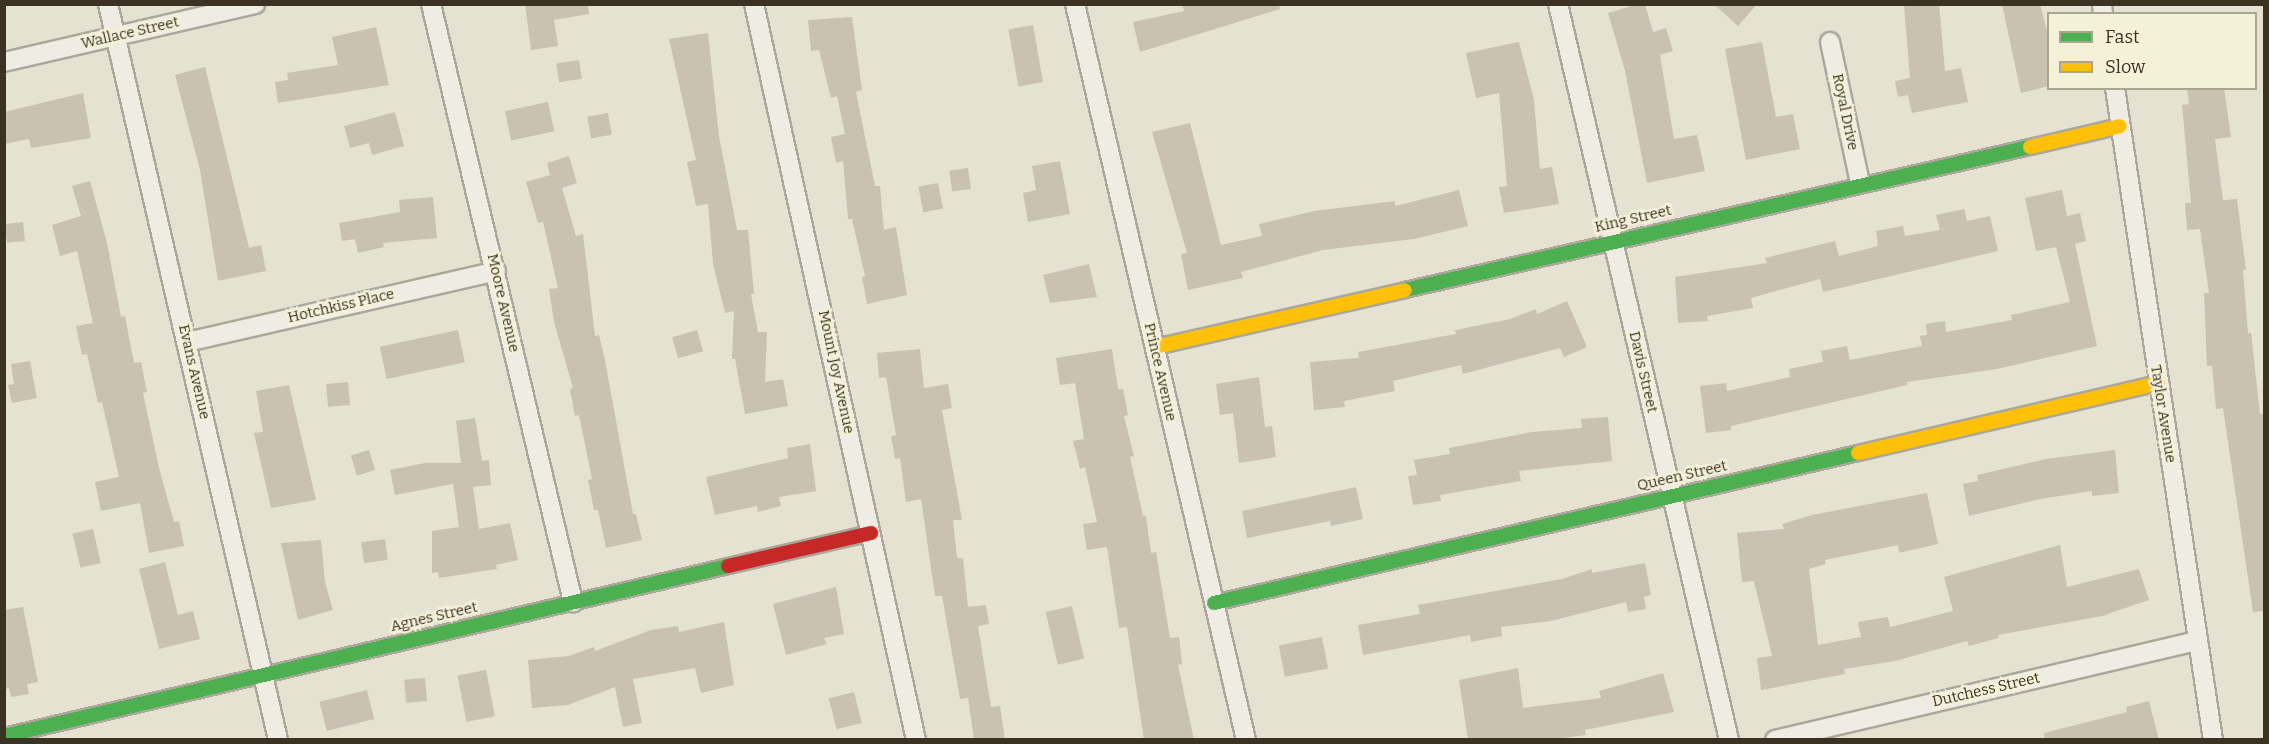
<!DOCTYPE html>
<style>
body{margin:0}
#map{position:relative;width:2269px;height:744px;overflow:hidden;background:#e5e2d2;font-family:Bitter,serif}
div>[style]{position:absolute}
[style*='--x']{left:calc(var(--x)*1px);top:calc(var(--y)*1px);width:calc(var(--w)*1px);rotate:calc(var(--a)*1deg)}
.building>*{inset:0;background:#c9c2b3;transform-origin:0 0}
.roads{filter:drop-shadow(2px 0 #aba79a) drop-shadow(-2px 0 #aba79a) drop-shadow(0 2px #aba79a) drop-shadow(0 -2px #aba79a)}
.street>*{height:18px;margin:-9px;padding:0 9px;transform-origin:9px;border-radius:9px;background:#eeece3}
.fast>*{height:14px;margin:-7px;padding:0 7px;transform-origin:7px;border-radius:7px;background:#4caf50}
.slow>*{height:14px;margin:-7px;padding:0 7px;transform-origin:7px;border-radius:7px;background:#ffc107}
.jam>*{height:14px;margin:-7px;padding:0 7px;transform-origin:7px;border-radius:7px;background:#c62828}
span{translate:-50% -50%;white-space:nowrap;text-align:center;line-height:1.15;-webkit-text-stroke:4.5px #f5f1d9;paint-order:stroke}
.street-label{font-size:15px;color:#3a3222}
.frame{position:absolute;inset:0;border:6px solid #3a3222;pointer-events:none}
.legend{position:absolute;left:2047px;top:12px;width:210px;height:78px;box-sizing:border-box;background:#f5f1d9;border:2px solid #aaa590;margin:0;padding:8px 10px;list-style:none;font-size:18px;color:#3a3222}
.legend li{display:flex;align-items:center;gap:12px;height:30px}
.legend b{width:30px;border:2px solid #aaa590}
</style>
<div id="map">
<div class="building">
<i style="clip-path:polygon(525px 4px,588px 4px,589px 14px,554px 20px,558px 46px,531px 50px)"></i>
<i style="clip-path:polygon(1182px 4px,1279px 4px,1280px 9px,1140px 52px,1133px 22px,1184px 11px)"></i>
<i style="clip-path:polygon(1638px 4px,1645px 4px,1653px 32px,1666px 28px,1673px 51px,1660px 55px,1674px 139px,1697px 135px,1705px 171px,1647px 183px,1625px 71px,1608px 13px)"></i>
<i style="clip-path:polygon(1714px 4px,1757px 4px,1738px 26px)"></i>
<i style="clip-path:polygon(1939px 4px,1945px 71px,1961px 68px,1968px 102px,1912px 113px,1908px 95px,1898px 97px,1895px 81px,1910px 78px,1904px 6px)"></i>
<i style="clip-path:polygon(2002px 4px,2040px 4px,2049px 38px,2049px 86px,2021px 93px)"></i>
<i style="clip-path:polygon(852px 17px,862px 90px,856px 92px,875px 186px,880px 186px,884px 230px,896px 227px,907px 295px,867px 304px,862px 277px,865px 276px,852px 219px,848px 219px,843px 161px,836px 163px,831px 137px,845px 134px,837px 96px,831px 98px,819px 50px,811px 51px,808px 20px)"></i>
<i style="left:1033px;top:25px;width:58px;height:25px;rotate:80deg"></i>
<i style="clip-path:polygon(376px 27px,389px 85px,278px 103px,275px 82px,288px 80px,287px 73px,338px 65px,332px 37px)"></i>
<i style="clip-path:polygon(708px 33px,719px 136px,737px 230px,748px 230px,754px 294px,751px 294px,758px 332px,767px 332px,765px 382px,783px 379px,788px 406px,745px 414px,735px 359px,732px 359px,734px 311px,725px 313px,713px 264px,708px 204px,696px 206px,687px 162px,696px 160px,669px 39px)"></i>
<i style="clip-path:polygon(1519px 42px,1534px 100px,1540px 169px,1552px 167px,1559px 204px,1504px 213px,1499px 187px,1507px 186px,1499px 93px,1476px 98px,1466px 53px)"></i>
<i style="clip-path:polygon(1762px 42px,1776px 117px,1793px 114px,1800px 149px,1746px 160px,1725px 49px)"></i>
<i style="left:579px;top:60px;width:19px;height:23px;rotate:81deg"></i>
<i style="clip-path:polygon(205px 67px,249px 248px,261px 245px,266px 271px,218px 281px,200px 170px,175px 75px)"></i>
<i style="clip-path:polygon(2187px 88px,2224px 88px,2231px 137px,2215px 139px,2223px 200px,2237px 199px,2246px 270px,2243px 270px,2248px 333px,2251px 333px,2260px 414px,2265px 414px,2265px 611px,2253px 612px,2223px 408px,2216px 409px,2212px 366px,2207px 366px,2204px 293px,2209px 293px,2200px 229px,2187px 230px,2185px 203px,2191px 203px,2182px 105px,2189px 104px)"></i>
<i style="clip-path:polygon(83px 93px,91px 138px,31px 148px,29px 139px,4px 144px,4px 112px)"></i>
<i style="left:548px;top:102px;width:30px;height:44px;rotate:78deg"></i>
<i style="clip-path:polygon(395px 112px,404px 146px,372px 155px,369px 143px,350px 148px,344px 126px)"></i>
<i style="left:608px;top:113px;width:22px;height:21px;rotate:80deg"></i>
<i style="clip-path:polygon(1190px 123px,1221px 245px,1262px 236px,1259px 224px,1314px 211px,1395px 201px,1395px 206px,1459px 190px,1468px 226px,1414px 239px,1323px 250px,1241px 272px,1243px 278px,1188px 290px,1181px 254px,1187px 253px,1152px 132px)"></i>
<i style="clip-path:polygon(569px 156px,577px 183px,562px 188px,576px 236px,583px 234px,595px 336px,599px 335px,605px 360px,633px 514px,636px 514px,642px 540px,606px 548px,598px 510px,594px 510px,588px 480px,592px 479px,579px 415px,575px 416px,570px 389px,573px 388px,554px 322px,549px 289px,558px 288px,543px 222px,538px 223px,526px 182px,550px 175px,547px 163px)"></i>
<i style="clip-path:polygon(1060px 161px,1070px 214px,1028px 222px,1023px 193px,1036px 190px,1032px 166px)"></i>
<i style="left:968px;top:168px;width:21px;height:19px;rotate:82deg"></i>
<i style="clip-path:polygon(90px 181px,107px 243px,121px 317px,125px 316px,134px 363px,141px 362px,147px 392px,143px 393px,159px 468px,174px 522px,179px 521px,184px 546px,149px 553px,140px 503px,101px 511px,95px 482px,119px 477px,102px 402px,98px 403px,87px 354px,82px 355px,76px 326px,93px 323px,77px 251px,60px 256px,52px 225px,81px 216px,72px 186px)"></i>
<i style="left:938px;top:183px;width:26px;height:20px;rotate:79deg"></i>
<i style="clip-path:polygon(2062px 190px,2067px 216px,2080px 213px,2086px 241px,2075px 244px,2097px 346px,1997px 369px,1907px 382px,1907px 385px,1731px 426px,1731px 430px,1706px 433px,1700px 386px,1726px 383px,1727px 391px,1790px 377px,1789px 369px,1823px 362px,1821px 351px,1847px 346px,1850px 360px,1922px 346px,1920px 336px,1927px 335px,1926px 324px,1945px 321px,1946px 332px,2012px 320px,2011px 315px,2070px 302px,2056px 247px,2036px 251px,2025px 198px)"></i>
<i style="clip-path:polygon(433px 197px,437px 238px,383px 243px,384px 247px,358px 253px,355px 239px,342px 241px,339px 223px,400px 212px,399px 200px)"></i>
<i style="clip-path:polygon(1964px 209px,1967px 221px,1990px 216px,1998px 251px,1823px 292px,1820px 279px,1751px 298px,1753px 308px,1707px 316px,1708px 321px,1678px 323px,1675px 277px,1767px 263px,1765px 258px,1835px 241px,1839px 256px,1878px 246px,1876px 231px,1903px 226px,1905px 236px,1940px 230px,1936px 215px)"></i>
<i style="left:23px;top:222px;width:19px;height:18px;rotate:84deg"></i>
<i style="clip-path:polygon(1089px 264px,1097px 297px,1050px 303px,1043px 275px)"></i>
<i style="clip-path:polygon(1567px 301px,1587px 347px,1564px 357px,1560px 348px,1463px 374px,1461px 365px,1393px 381px,1395px 391px,1344px 401px,1345px 407px,1314px 410px,1310px 362px,1359px 358px,1358px 352px,1456px 334px,1455px 330px,1510px 319px,1536px 309px,1537px 314px)"></i>
<i style="left:458px;top:330px;width:33px;height:80px;rotate:78deg"></i>
<i style="left:697px;top:330px;width:22px;height:26px;rotate:74deg"></i>
<i style="clip-path:polygon(920px 349px,924px 388px,948px 384px,952px 408px,942px 410px,962px 520px,953px 520px,957px 558px,963px 558px,968px 607px,986px 605px,989px 624px,978px 626px,991px 707px,1000px 706px,1005px 740px,974px 740px,968px 698px,960px 699px,942px 596px,935px 596px,921px 499px,906px 502px,900px 458px,895px 459px,891px 436px,896px 435px,886px 377px,879px 378px,877px 353px)"></i>
<i style="clip-path:polygon(1112px 349px,1118px 389px,1123px 389px,1128px 415px,1124px 416px,1134px 456px,1130px 457px,1143px 516px,1146px 516px,1151px 553px,1156px 552px,1170px 638px,1179px 637px,1182px 664px,1178px 665px,1194px 740px,1144px 740px,1127px 627px,1119px 628px,1107px 547px,1087px 550px,1083px 524px,1097px 522px,1085px 467px,1080px 469px,1073px 441px,1084px 439px,1075px 383px,1060px 385px,1056px 358px)"></i>
<i style="clip-path:polygon(30px 361px,37px 398px,12px 403px,8px 385px,14px 384px,11px 364px)"></i>
<i style="clip-path:polygon(1259px 377px,1265px 427px,1272px 426px,1276px 457px,1239px 463px,1233px 413px,1220px 415px,1216px 384px)"></i>
<i style="left:348px;top:382px;width:23px;height:22px;rotate:85deg"></i>
<i style="clip-path:polygon(289px 385px,316px 500px,271px 508px,254px 433px,263px 432px,256px 391px)"></i>
<i style="clip-path:polygon(1608px 417px,1612px 461px,1519px 471px,1521px 481px,1440px 495px,1441px 501px,1413px 505px,1408px 476px,1417px 475px,1414px 460px,1450px 454px,1449px 448px,1532px 432px,1582px 428px,1581px 419px)"></i>
<i style="clip-path:polygon(475px 418px,482px 461px,489px 460px,491px 485px,473px 487px,479px 529px,510px 523px,518px 560px,496px 565px,497px 569px,439px 578px,438px 572px,432px 573px,432px 531px,459px 527px,453px 484px,395px 495px,390px 470px,425px 463px,461px 463px,456px 421px)"></i>
<i style="clip-path:polygon(810px 444px,816px 491px,779px 497px,781px 506px,758px 512px,757px 506px,715px 515px,706px 477px,788px 458px,787px 448px)"></i>
<i style="left:369px;top:450px;width:21px;height:19px;rotate:73deg"></i>
<i style="clip-path:polygon(2115px 450px,2119px 493px,2092px 496px,2092px 491px,2040px 499px,1969px 516px,1963px 484px,1978px 481px,1977px 475px,2046px 459px)"></i>
<i style="clip-path:polygon(1356px 487px,1363px 519px,1331px 526px,1330px 521px,1247px 538px,1242px 511px)"></i>
<i style="clip-path:polygon(1927px 493px,1938px 544px,1899px 553px,1898px 545px,1825px 560px,1826px 564px,1809px 569px,1818px 645px,1861px 637px,1858px 622px,1888px 617px,1890px 627px,1953px 611px,1944px 577px,2060px 545px,2067px 587px,2139px 569px,2149px 600px,2102px 616px,1998px 635px,1999px 638px,1969px 646px,1967px 641px,1895px 661px,1844px 669px,1845px 674px,1761px 690px,1757px 658px,1772px 656px,1754px 581px,1742px 582px,1737px 533px,1784px 529px,1782px 524px,1812px 515px)"></i>
<i style="left:93px;top:529px;width:35px;height:21px;rotate:77deg"></i>
<i style="left:385px;top:539px;width:21px;height:24px;rotate:82deg"></i>
<i style="clip-path:polygon(321px 540px,325px 582px,333px 610px,298px 620px,281px 543px)"></i>
<i style="clip-path:polygon(165px 562px,178px 615px,193px 611px,200px 639px,159px 649px,139px 569px)"></i>
<i style="clip-path:polygon(1645px 563px,1651px 595px,1644px 597px,1646px 609px,1628px 612px,1626px 602px,1551px 621px,1501px 627px,1502px 636px,1471px 642px,1470px 635px,1363px 655px,1358px 625px,1420px 614px,1418px 605px,1562px 579px,1592px 569px,1592px 573px)"></i>
<i style="clip-path:polygon(836px 587px,844px 634px,824px 638px,827px 644px,786px 655px,773px 604px)"></i>
<i style="left:1072px;top:606px;width:54px;height:27px;rotate:77deg"></i>
<i style="clip-path:polygon(23px 607px,38px 682px,27px 684px,29px 694px,11px 697px,9px 688px,4px 689px,4px 610px)"></i>
<i style="clip-path:polygon(724px 622px,734px 685px,701px 693px,695px 668px,633px 679px,642px 723px,623px 727px,615px 687px,568px 705px,532px 708px,528px 660px,569px 656px,594px 647px,595px 651px,651px 630px,678px 626px,679px 632px)"></i>
<i style="left:1322px;top:637px;width:32px;height:44px;rotate:79deg"></i>
<i style="clip-path:polygon(1518px 668px,1523px 708px,1601px 698px,1599px 691px,1663px 673px,1674px 712px,1585px 730px,1586px 735px,1546px 740px,1468px 740px,1459px 680px)"></i>
<i style="left:486px;top:670px;width:47px;height:29px;rotate:79deg"></i>
<i style="left:425px;top:678px;width:23px;height:21px;rotate:85deg"></i>
<i style="left:367px;top:690px;width:30px;height:49px;rotate:76deg"></i>
<i style="left:854px;top:692px;width:32px;height:26px;rotate:76deg"></i>
<i style="clip-path:polygon(2149px 701px,2159px 740px,2045px 740px,2044px 733px,2127px 712px,2126px 707px)"></i>
</div>
<div class="roads">
<div class="street">
<i style="--x:108;--y:4;--w:755;--a:76.99"></i>
<i style="--x:431;--y:4;--w:615;--a:76.64"></i>
<i style="--x:754;--y:4;--w:754;--a:77.59"></i>
<i style="--x:1075;--y:4;--w:756;--a:76.92"></i>
<i style="--x:1558;--y:4;--w:756;--a:76.92"></i>
<i style="--x:2102;--y:4;--w:10;--a:84"></i>
<i style="--x:1830;--y:42;--w:144;--a:78"></i>
<i style="--x:4;--y:62;--w:258;--a:-13"></i>
<i style="--x:2115;--y:88;--w:659;--a:81.45"></i>
<i style="--x:187;--y:342;--w:317;--a:-12.9"></i>
<i style="--x:1775;--y:740;--w:434;--a:-13.2"></i>
</div>
<div class="fast">
<i style="--x:1405;--y:290;--w:641;--a:-12.89"></i>
<i style="--x:1214;--y:603;--w:661;--a:-13.11"></i>
<i style="--x:4;--y:736;--w:744;--a:-13.21"></i>
</div>
<div class="slow">
<i style="--x:2030;--y:147;--w:92;--a:-13.1"></i>
<i style="--x:1155;--y:347;--w:256;--a:-12.8"></i>
<i style="--x:1858;--y:453;--w:308;--a:-13.1"></i>
</div>
<div class="jam">
<i style="--x:728;--y:566;--w:147;--a:-13"></i>
</div>
</div>
<div class="street-label">
<span style="left:130px;top:33px;rotate:-13deg">Wallace Street</span>
<span style="left:1845px;top:112px;rotate:78deg">Royal Drive</span>
<span style="left:1633px;top:219px;rotate:-13deg">King Street</span>
<span style="left:503px;top:303px;rotate:77deg">Moore Avenue</span>
<span style="left:341px;top:306px;rotate:-13deg">Hotchkiss Place</span>
<span style="left:194px;top:372px;rotate:77deg">Evans Avenue</span>
<span style="left:836px;top:372px;rotate:78deg">Mount Joy Avenue</span>
<span style="left:1160px;top:372px;rotate:77deg">Prince Avenue</span>
<span style="left:1643px;top:372px;rotate:77deg">Davis Street</span>
<span style="left:2163px;top:414px;rotate:81deg">Taylor Avenue</span>
<span style="left:1682px;top:476px;rotate:-13deg">Queen Street</span>
<span style="left:434px;top:617px;rotate:-13deg">Agnes Street</span>
<span style="left:1986px;top:690px;rotate:-13deg">Dutchess Street</span>
</div>
<div class="frame"></div>
<ul class="legend">
<li><b style="height:8px;background:#4caf50"></b>Fast</li>
<li><b style="height:8px;background:#ffc107"></b>Slow</li>
</ul>
</div>
